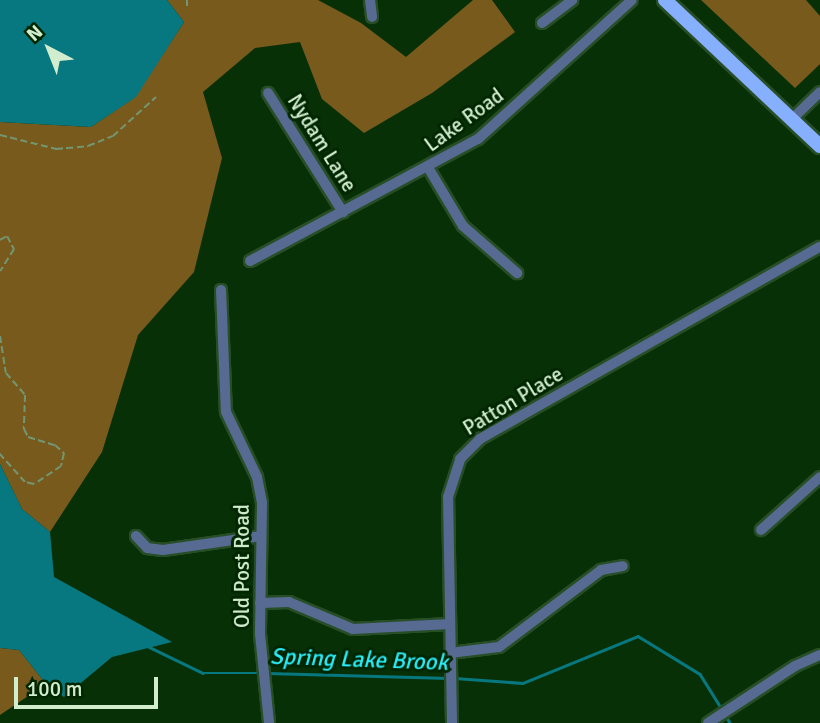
<!DOCTYPE html>
<style>
body{margin:0}
#map{position:relative;width:820px;height:723px;overflow:hidden;background:#083007;font-family:Signika,sans-serif}
div>[style]{position:absolute}
[style*='--x']{left:calc(var(--x)*1px);top:calc(var(--y)*1px);width:calc(var(--w)*1px);rotate:calc(var(--a)*1deg)}
.forest>*{inset:0;background:#785b1c}
.water>*{inset:0;background:#07787f}
.stream>*{height:2.5px;margin:-1.25px;padding:0 1.25px;transform-origin:1.25px;border-radius:1.25px;background:#07787f}
.path>*{height:2px;margin-top:-1px;transform-origin:0;background:repeating-linear-gradient(90deg,#739571 0 7px,transparent 0 10.5px)}
.roads{filter:drop-shadow(2px 0 #284e27) drop-shadow(-2px 0 #284e27) drop-shadow(0 2px #284e27) drop-shadow(0 -2px #284e27)}
.minor>*{height:10px;margin:-5px;padding:0 5px;transform-origin:5px;border-radius:5px;background:#576b92}
.major>*{height:14px;margin:-7px;padding:0 7px;transform-origin:7px;border-radius:7px;background:#86affe}
span{translate:-50% -50%;white-space:nowrap;text-align:center;line-height:1.15;-webkit-text-stroke:6px #002600;paint-order:stroke}
.street-label{font-size:21px;color:#d1edce}
.water-label{font-size:23px;color:#2aebf9;font-style:italic}
.north{position:absolute;left:14px;top:14px;width:70px;height:70px;-webkit-text-stroke:5px #002600;paint-order:stroke;rotate:318deg;font-size:19px;font-weight:700;line-height:28px;text-align:center;color:#d1edce}
.north::after{content:'';display:block;margin:auto;width:24px;height:32px;background:#d1edce;clip-path:polygon(50% 0,100% 100%,50% 72%,0 100%)}
.scale{position:absolute;left:14px;top:677px;width:144px;height:32px;box-sizing:border-box;border:4px solid #d1edce;border-top:0;padding-left:9px;font-size:21px;line-height:24px;white-space:nowrap;color:#d1edce;-webkit-text-stroke:5px #002600;paint-order:stroke}
</style>
<div id="map">
<div class="forest">
<i style="clip-path:polygon(167px 0,318px 0,361px 23px,406px 57px,473px 0,492px 0,515px 32px,432px 93px,364px 133px,322px 99px,300px 42px,255px 48px,203px 92px,222px 158px,194px 272px,138px 335px,102px 452px,50px 532px,22px 509px,0 464px,0 122px,91px 127px,135px 97px,184px 22px)"></i>
<i style="clip-path:polygon(701px 0,806px 0,820px 16px,820px 64px,795px 88px)"></i>
<i style="clip-path:polygon(0 648px,19px 650px,46px 684px,0 715px)"></i>
</div>
<div class="water">
<i style="clip-path:polygon(0 0,167px 0,184px 22px,136px 97px,91px 127px,0 122px)"></i>
<i style="clip-path:polygon(0 464px,22px 509px,50px 532px,54px 577px,172px 642px,112px 657px,64px 697px,46px 684px,19px 650px,0 648px)"></i>
</div>
<div class="stream">
<i style="--x:147;--y:646;--w:62;--a:25.7"></i>
<i style="--x:203;--y:673;--w:57;--a:0"></i>
<i style="--x:267;--y:673;--w:182;--a:1.6"></i>
<i style="--x:455;--y:678;--w:68;--a:4.2"></i>
<i style="--x:523;--y:683;--w:124;--a:-22.2"></i>
<i style="--x:638;--y:636;--w:73;--a:31.5"></i>
<i style="--x:700;--y:674;--w:40;--a:58"></i>
<i style="--x:725;--y:714;--w:10;--a:61"></i>
</div>
<div class="path">
<i style="--x:187;--y:0;--w:6;--a:90"></i>
<i style="--x:0;--y:135;--w:58;--a:14"></i>
<i style="--x:56;--y:149;--w:32;--a:-5"></i>
<i style="--x:88;--y:146;--w:27;--a:-22"></i>
<i style="--x:113;--y:136;--w:58;--a:-42.2"></i>
<i style="--x:0;--y:240;--w:8;--a:-30"></i>
<i style="--x:7;--y:236;--w:15;--a:62"></i>
<i style="--x:14;--y:249;--w:26;--a:122"></i>
<i style="--x:0;--y:336;--w:37;--a:81"></i>
<i style="--x:6;--y:373;--w:29;--a:49"></i>
<i style="--x:25;--y:395;--w:34;--a:92"></i>
<i style="--x:24;--y:429;--w:9;--a:63"></i>
<i style="--x:28;--y:437;--w:28;--a:17"></i>
<i style="--x:55;--y:445;--w:12;--a:42"></i>
<i style="--x:64;--y:453;--w:13;--a:103"></i>
<i style="--x:61;--y:466;--w:32;--a:146"></i>
<i style="--x:34;--y:484;--w:9;--a:-167"></i>
<i style="--x:25;--y:482;--w:38;--a:-132"></i>
</div>
<div class="roads">
<div class="minor">
<i style="--x:370;--y:0;--w:17;--a:83"></i>
<i style="--x:542;--y:23;--w:38;--a:-37"></i>
<i style="--x:268;--y:93;--w:141;--a:57.8"></i>
<i style="--x:791;--y:120;--w:40;--a:-44"></i>
<i style="--x:429;--y:169;--w:66;--a:59.2"></i>
<i style="--x:463;--y:226;--w:72;--a:41"></i>
<i style="--x:250;--y:261;--w:259;--a:-28.2"></i>
<i style="--x:478;--y:139;--w:207;--a:-42.1"></i>
<i style="--x:221;--y:290;--w:122;--a:87.7"></i>
<i style="--x:226;--y:412;--w:72;--a:64.5"></i>
<i style="--x:257;--y:477;--w:26;--a:79"></i>
<i style="--x:262;--y:503;--w:131;--a:90.9"></i>
<i style="--x:260;--y:634;--w:89;--a:84.2"></i>
<i style="--x:761;--y:530;--w:79;--a:-41.9"></i>
<i style="--x:136;--y:536;--w:16;--a:47"></i>
<i style="--x:147;--y:548;--w:16;--a:7"></i>
<i style="--x:163;--y:550;--w:99;--a:-8.1"></i>
<i style="--x:260;--y:603;--w:29;--a:-2"></i>
<i style="--x:289;--y:602;--w:69;--a:22.9"></i>
<i style="--x:353;--y:629;--w:97;--a:-3"></i>
<i style="--x:450;--y:653;--w:49;--a:-7"></i>
<i style="--x:499;--y:647;--w:128;--a:-37"></i>
<i style="--x:601;--y:570;--w:22;--a:-10"></i>
<i style="--x:452;--y:723;--w:226;--a:-91"></i>
<i style="--x:448;--y:497;--w:40;--a:-72"></i>
<i style="--x:460;--y:459;--w:28;--a:-45"></i>
<i style="--x:480;--y:439;--w:390;--a:-29.5"></i>
<i style="--x:708;--y:723;--w:104;--a:-33.2"></i>
<i style="--x:795;--y:666;--w:27;--a:-24"></i>
</div>
<div class="major">
<i style="--x:665;--y:0;--w:213;--a:43.3"></i>
</div>
</div>
<div class="street-label">
<span style="left:464px;top:120px;rotate:-36deg">Lake Road</span>
<span style="left:322px;top:143px;rotate:58deg">Nydam Lane</span>
<span style="left:513px;top:401px;rotate:-31deg">Patton Place</span>
<span style="left:242px;top:566px;rotate:-90deg">Old Post Road</span>
</div>
<div class="water-label">
<span style="left:359px;top:660px;rotate:2deg">Spring Lake Brook</span>
</div>
<div class="north">N</div>
<div class="scale">100 m</div>
</div>
